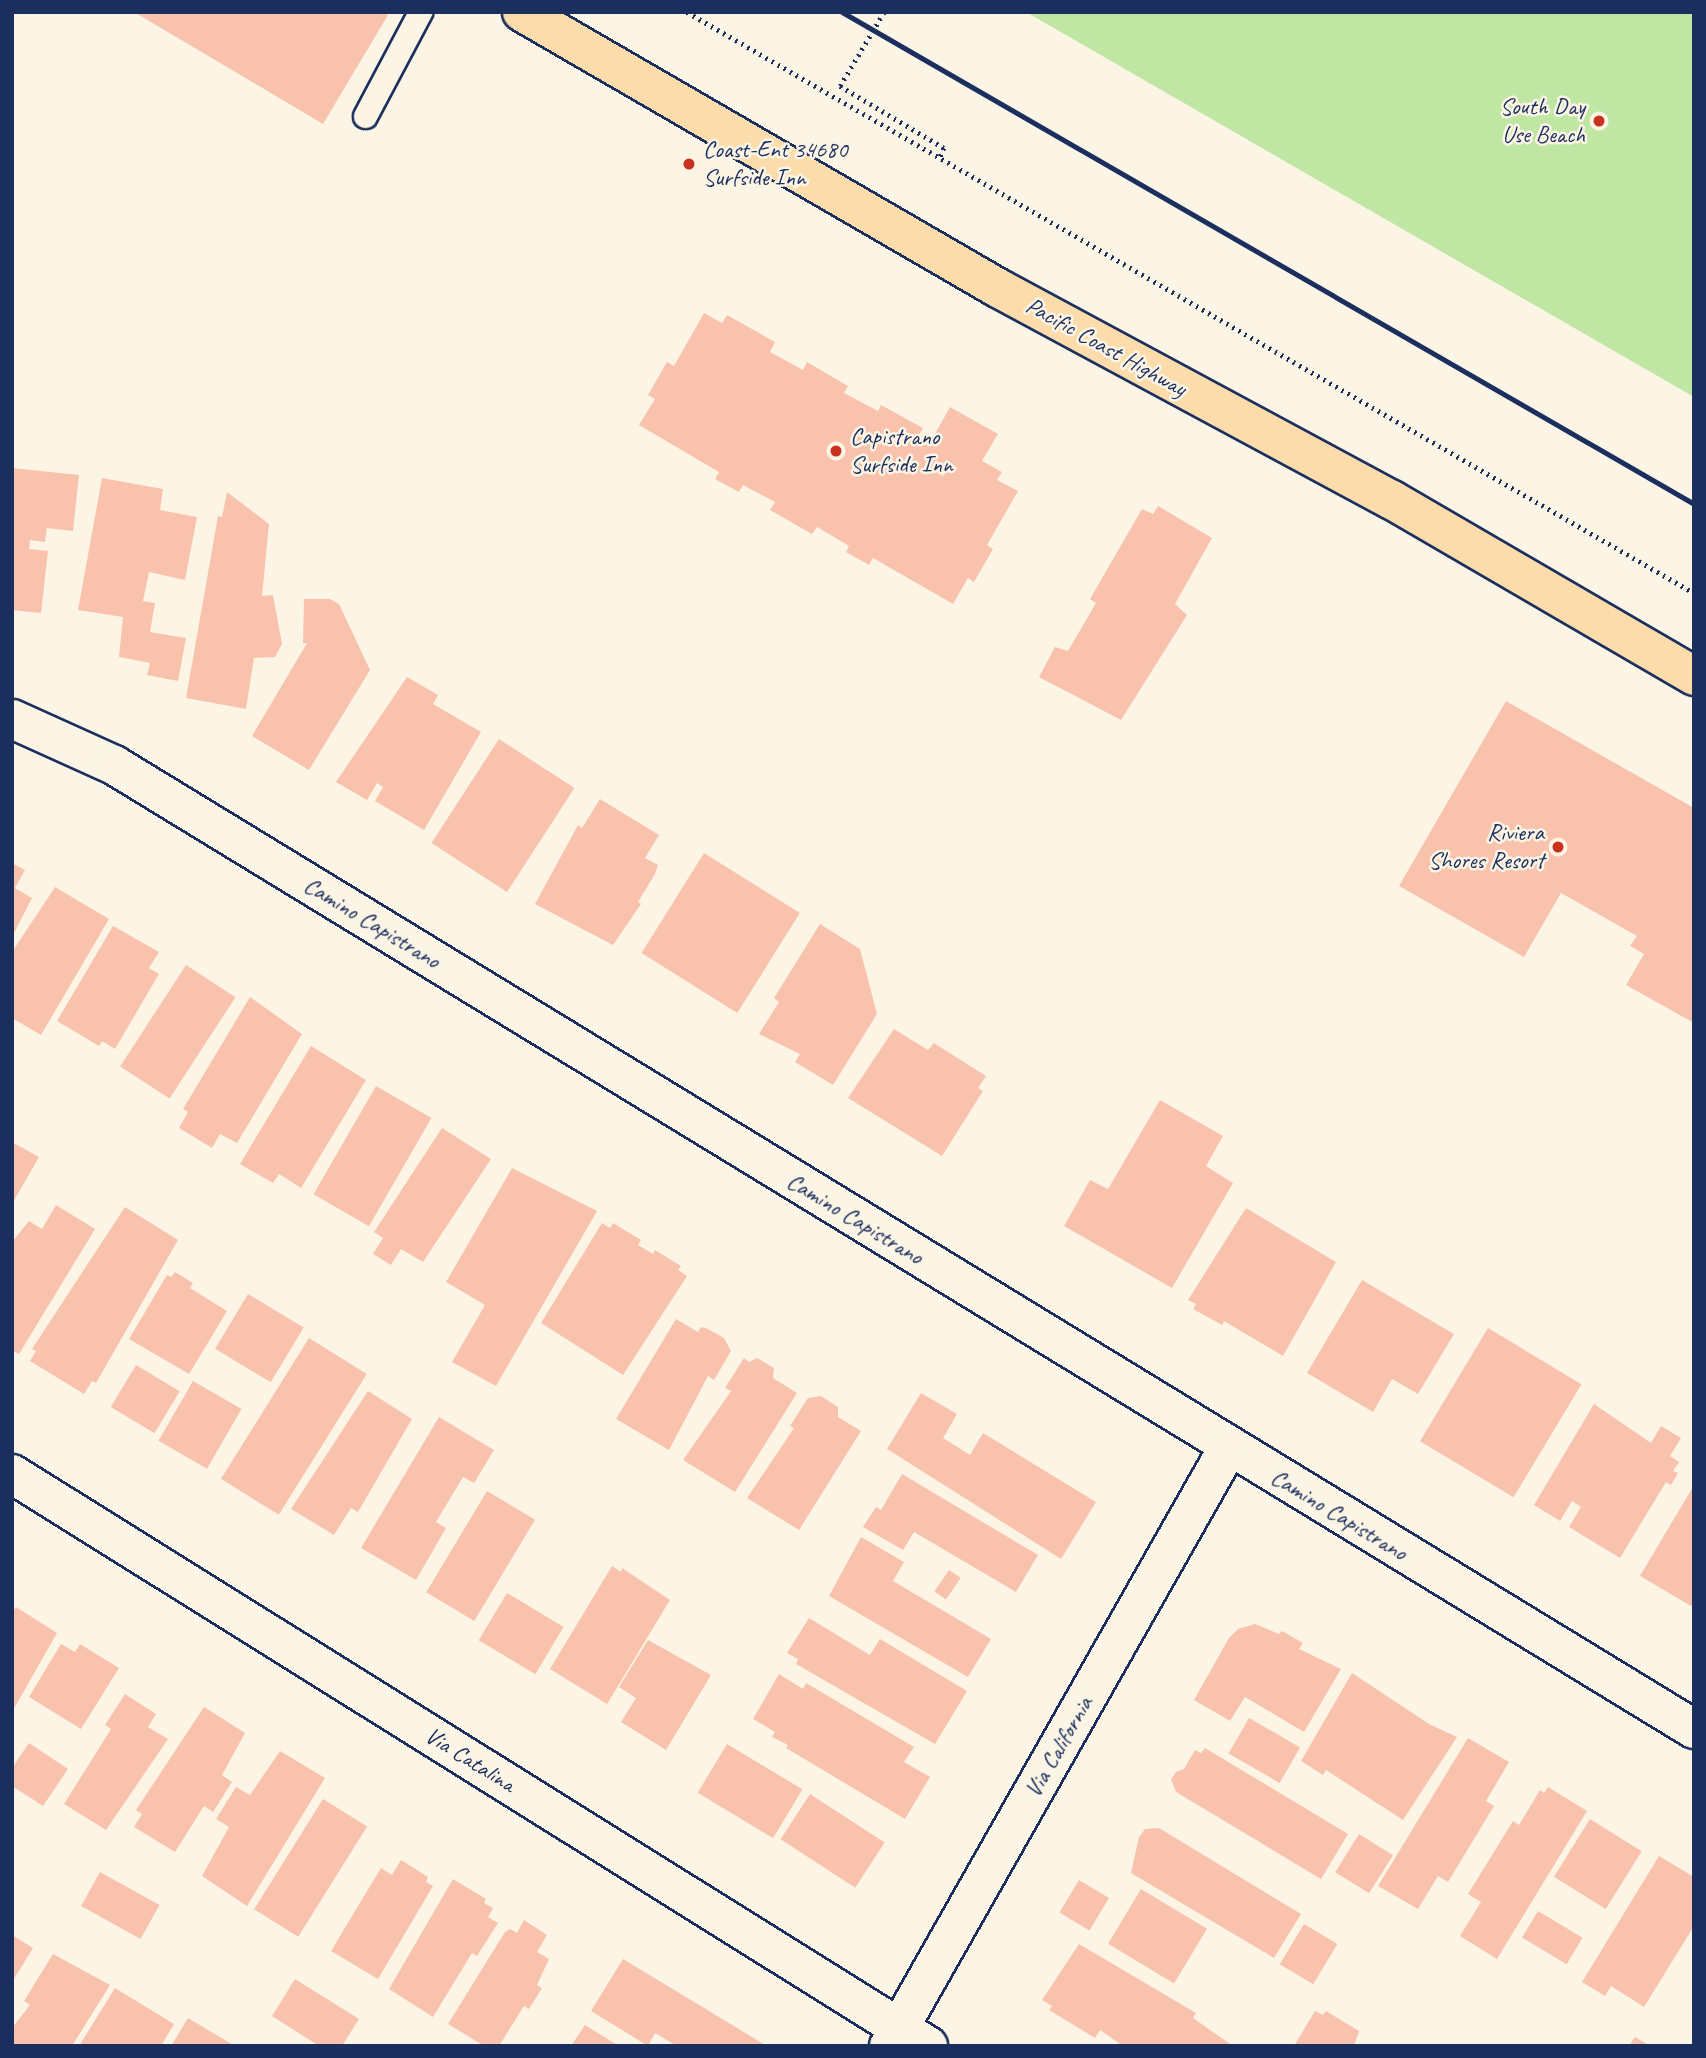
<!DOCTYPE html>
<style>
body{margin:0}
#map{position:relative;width:1706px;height:2058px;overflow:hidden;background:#fcf5e5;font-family:Caveat,sans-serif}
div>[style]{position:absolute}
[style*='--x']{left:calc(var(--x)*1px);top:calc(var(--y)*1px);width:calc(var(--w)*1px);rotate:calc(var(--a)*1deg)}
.green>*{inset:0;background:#bfe6a2}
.building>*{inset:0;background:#f9c2ad;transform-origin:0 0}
.path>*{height:4.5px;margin-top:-2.25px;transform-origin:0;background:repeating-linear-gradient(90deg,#1b2f5e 0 2px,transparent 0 7px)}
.roads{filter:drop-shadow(2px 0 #1b2f5e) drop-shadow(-2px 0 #1b2f5e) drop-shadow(0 2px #1b2f5e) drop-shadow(0 -2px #1b2f5e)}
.lane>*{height:23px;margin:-11.5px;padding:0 11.5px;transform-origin:11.5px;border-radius:11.5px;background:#fcf5e5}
.street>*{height:38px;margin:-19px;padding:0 19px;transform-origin:19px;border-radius:19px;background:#fcf5e5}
.secondary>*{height:38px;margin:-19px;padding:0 19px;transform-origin:19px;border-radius:19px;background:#fcf5e5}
.primary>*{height:38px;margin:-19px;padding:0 19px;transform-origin:19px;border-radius:19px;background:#fddcac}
.rail>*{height:5px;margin:-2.5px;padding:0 2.5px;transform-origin:2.5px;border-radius:2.5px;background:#1b2f5e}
.path-bridge>*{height:4.5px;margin-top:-2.25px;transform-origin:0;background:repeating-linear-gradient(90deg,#1b2f5e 0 2px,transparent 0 7px)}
.dots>*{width:19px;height:19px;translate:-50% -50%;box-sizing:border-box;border:4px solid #fcf5e5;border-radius:50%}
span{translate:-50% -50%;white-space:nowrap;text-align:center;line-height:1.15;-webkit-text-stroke:5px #fcf5e5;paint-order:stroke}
.poi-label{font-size:24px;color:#1b2f5e}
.right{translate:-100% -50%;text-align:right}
.left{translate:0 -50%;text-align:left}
.street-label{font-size:24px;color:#1b2f5e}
.frame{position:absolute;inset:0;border:14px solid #1b2f5e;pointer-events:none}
</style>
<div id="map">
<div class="green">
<i style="clip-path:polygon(1026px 12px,1694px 12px,1694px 397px)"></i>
</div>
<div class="building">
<i style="clip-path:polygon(134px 12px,383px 12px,388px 15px,323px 124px)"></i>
<i style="clip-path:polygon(704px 313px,722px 323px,727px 315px,775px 342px,770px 352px,803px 370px,807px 362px,848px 386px,844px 393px,878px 411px,881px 405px,923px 428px,919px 435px,931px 441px,950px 407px,998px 434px,982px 461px,1002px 472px,997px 480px,1018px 491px,987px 545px,993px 549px,974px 582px,968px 578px,953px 604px,873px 558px,869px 565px,846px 552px,849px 546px,817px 527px,812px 534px,770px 510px,775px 502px,743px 485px,739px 492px,715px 479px,719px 472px,639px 425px,655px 399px,648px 395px,667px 362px,674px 366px)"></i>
<i style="clip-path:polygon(12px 468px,79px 475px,73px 531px,47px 528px,45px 542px,30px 540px,29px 549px,48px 551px,41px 613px,12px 610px)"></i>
<i style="clip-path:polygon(102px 478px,163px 489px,160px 510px,197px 517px,185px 580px,149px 572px,143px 601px,155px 603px,150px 632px,186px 638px,178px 681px,147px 675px,150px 663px,119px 657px,123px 617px,78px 610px)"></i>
<i style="clip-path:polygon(227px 492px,269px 524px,262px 596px,273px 595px,282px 644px,275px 657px,254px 658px,246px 709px,186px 698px,218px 516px,222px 517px)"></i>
<i style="clip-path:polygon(1158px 506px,1212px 538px,1175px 604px,1187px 615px,1121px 720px,1039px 677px,1055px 647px,1068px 651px,1096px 603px,1090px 599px,1142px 509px,1153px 514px)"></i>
<i style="clip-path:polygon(304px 599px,330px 599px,339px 604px,370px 670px,309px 770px,252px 736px,307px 643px,303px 643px)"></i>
<i style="clip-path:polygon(407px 677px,438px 695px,433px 704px,481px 732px,424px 830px,375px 801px,383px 787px,377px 783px,367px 800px,336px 782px)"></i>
<i style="clip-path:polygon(1506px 701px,1694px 808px,1694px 1023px,1626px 985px,1644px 954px,1630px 946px,1637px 936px,1561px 893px,1524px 957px,1399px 886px)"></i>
<i style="left:499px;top:739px;width:90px;height:124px;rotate:33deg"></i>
<i style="clip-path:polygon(600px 799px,659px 835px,645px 858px,658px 865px,655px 874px,638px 902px,641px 904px,613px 945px,535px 904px,578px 825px,582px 828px)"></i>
<i style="left:704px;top:853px;width:113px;height:118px;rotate:32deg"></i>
<i style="clip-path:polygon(12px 863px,25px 870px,15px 888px,32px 898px,12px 937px)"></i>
<i style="clip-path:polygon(55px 887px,109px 919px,41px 1035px,12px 1018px,12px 952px)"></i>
<i style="clip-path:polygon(820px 924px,860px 949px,877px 1014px,833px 1085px,795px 1062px,800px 1054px,759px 1034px,779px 1002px,774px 998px)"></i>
<i style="clip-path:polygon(113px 926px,159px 952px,149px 968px,159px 974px,115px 1049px,102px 1041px,99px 1046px,57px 1021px)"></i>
<i style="left:186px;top:965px;width:59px;height:121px;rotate:33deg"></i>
<i style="clip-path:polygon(250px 997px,302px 1034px,237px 1143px,220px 1134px,212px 1148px,179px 1128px,188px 1112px,183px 1109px)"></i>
<i style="clip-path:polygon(894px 1029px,928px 1050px,934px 1043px,986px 1076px,978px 1088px,983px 1091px,942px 1156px,848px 1098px)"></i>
<i style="clip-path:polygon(311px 1046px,366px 1080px,301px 1188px,279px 1174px,273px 1183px,240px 1164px)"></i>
<i style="left:376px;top:1086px;width:64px;height:125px;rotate:30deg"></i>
<i style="clip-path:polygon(1160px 1100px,1223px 1136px,1206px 1166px,1233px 1183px,1172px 1288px,1064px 1226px,1090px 1180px,1108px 1189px)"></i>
<i style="clip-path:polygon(442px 1128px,491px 1159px,423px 1262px,401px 1249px,391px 1265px,373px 1254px,383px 1238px,374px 1232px)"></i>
<i style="clip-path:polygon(12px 1142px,39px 1157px,12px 1204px)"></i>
<i style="clip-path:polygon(512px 1168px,597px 1211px,496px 1386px,452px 1362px,485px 1305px,446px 1282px)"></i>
<i style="clip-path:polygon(56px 1205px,95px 1229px,19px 1354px,12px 1350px,12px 1242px,29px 1221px,42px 1229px)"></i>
<i style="clip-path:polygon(125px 1207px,178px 1240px,96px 1383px,92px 1381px,84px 1394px,30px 1361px,36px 1351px,32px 1349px)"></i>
<i style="clip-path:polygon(1246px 1208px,1336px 1262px,1283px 1356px,1224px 1321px,1222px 1325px,1193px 1309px,1196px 1304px,1188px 1300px)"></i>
<i style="clip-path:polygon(602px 1223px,610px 1228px,613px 1223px,641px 1240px,638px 1245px,653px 1254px,655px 1250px,681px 1266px,678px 1270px,687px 1276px,623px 1375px,541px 1323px)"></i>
<i style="clip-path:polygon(175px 1272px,193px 1283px,190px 1288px,227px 1311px,189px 1374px,129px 1339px,167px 1275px,171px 1277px)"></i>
<i style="clip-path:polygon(1362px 1280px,1454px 1334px,1418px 1394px,1392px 1379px,1373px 1412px,1307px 1373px)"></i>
<i style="left:248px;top:1294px;width:65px;height:64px;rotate:31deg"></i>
<i style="clip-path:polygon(676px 1319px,698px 1332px,701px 1327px,708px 1329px,724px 1338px,731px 1351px,714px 1380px,708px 1376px,669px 1450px,616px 1419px)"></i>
<i style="left:1488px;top:1328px;width:109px;height:132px;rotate:31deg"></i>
<i style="left:309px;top:1338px;width:68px;height:166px;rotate:32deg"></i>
<i style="clip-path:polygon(744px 1358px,749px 1362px,757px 1358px,774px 1368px,773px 1378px,797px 1393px,735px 1492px,683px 1460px,731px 1391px,725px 1388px)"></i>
<i style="left:136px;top:1365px;width:51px;height:49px;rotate:31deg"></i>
<i style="left:193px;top:1381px;width:56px;height:69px;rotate:30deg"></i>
<i style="clip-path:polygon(368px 1391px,412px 1419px,358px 1512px,351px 1508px,334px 1535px,291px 1509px)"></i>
<i style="clip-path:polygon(921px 1393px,957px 1414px,943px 1438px,970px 1455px,983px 1433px,1096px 1502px,1061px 1559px,887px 1449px)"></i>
<i style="clip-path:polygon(821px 1396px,838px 1407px,838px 1417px,861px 1431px,799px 1530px,747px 1498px,794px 1428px,790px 1426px,808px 1398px)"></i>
<i style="clip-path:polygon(1594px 1404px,1651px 1443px,1661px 1426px,1681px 1438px,1670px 1456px,1679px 1462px,1673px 1471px,1678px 1473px,1671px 1485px,1666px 1482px,1620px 1558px,1569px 1527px,1581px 1507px,1572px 1501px,1560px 1521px,1534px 1505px)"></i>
<i style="clip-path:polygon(439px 1417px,494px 1450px,474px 1483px,463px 1477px,436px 1522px,446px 1528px,416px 1580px,361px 1548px)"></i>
<i style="clip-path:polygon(902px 1474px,1038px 1555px,1016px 1592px,914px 1532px,903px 1550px,863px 1527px,876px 1507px,881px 1510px)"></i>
<i style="clip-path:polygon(1694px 1485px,1694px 1601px,1691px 1606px,1640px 1576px)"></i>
<i style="left:487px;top:1491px;width:56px;height:118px;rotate:31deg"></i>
<i style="clip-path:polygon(861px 1537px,904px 1562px,893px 1581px,991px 1639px,968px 1677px,829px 1596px)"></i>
<i style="clip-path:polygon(612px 1566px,621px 1572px,622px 1568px,670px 1600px,607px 1704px,550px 1669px)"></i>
<i style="left:949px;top:1570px;width:14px;height:26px;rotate:34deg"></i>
<i style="left:507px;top:1593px;width:66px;height:55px;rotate:31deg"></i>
<i style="clip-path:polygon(16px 1607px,57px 1633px,12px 1712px,12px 1613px)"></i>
<i style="clip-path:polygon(809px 1618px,870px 1655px,880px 1639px,967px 1691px,935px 1744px,796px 1664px,798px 1659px,787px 1653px)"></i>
<i style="clip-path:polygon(1255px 1624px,1279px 1634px,1282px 1631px,1303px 1643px,1299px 1649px,1341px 1669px,1304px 1732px,1245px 1697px,1230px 1721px,1194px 1700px,1229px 1638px,1238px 1629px)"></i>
<i style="clip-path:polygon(648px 1640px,711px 1675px,666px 1750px,621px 1722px,636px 1698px,619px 1687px)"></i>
<i style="clip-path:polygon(61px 1644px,75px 1652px,80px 1644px,119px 1668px,81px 1729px,29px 1697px)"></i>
<i style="clip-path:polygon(1352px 1673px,1429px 1724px,1457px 1737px,1403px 1820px,1326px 1770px,1323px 1775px,1301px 1761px)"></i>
<i style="clip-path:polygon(779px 1674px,803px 1689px,806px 1683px,914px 1747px,904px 1762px,930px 1777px,905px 1819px,786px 1748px,788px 1745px,772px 1737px,775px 1732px,753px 1719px)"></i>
<i style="clip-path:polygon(125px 1694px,156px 1714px,148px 1727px,168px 1739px,106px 1830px,64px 1804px,111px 1729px,105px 1725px)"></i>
<i style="clip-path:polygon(204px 1707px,245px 1733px,222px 1775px,232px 1782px,213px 1812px,204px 1806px,175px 1852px,134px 1827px,142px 1814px,136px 1810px)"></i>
<i style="left:1249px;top:1718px;width:59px;height:41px;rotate:30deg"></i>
<i style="clip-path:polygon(1468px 1738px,1509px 1762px,1486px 1801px,1494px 1806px,1448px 1882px,1438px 1876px,1418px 1909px,1378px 1886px)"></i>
<i style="clip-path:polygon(29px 1743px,68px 1769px,43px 1806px,12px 1786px,12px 1768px)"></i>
<i style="left:727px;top:1744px;width:88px;height:57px;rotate:31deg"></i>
<i style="clip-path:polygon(1205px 1748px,1348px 1834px,1321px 1879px,1176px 1792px,1171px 1779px,1176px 1772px,1184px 1769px,1195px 1750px,1201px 1753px)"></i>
<i style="clip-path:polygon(280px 1751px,325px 1778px,247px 1906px,202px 1876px,229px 1827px,216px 1819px,236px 1787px,250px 1795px)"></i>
<i style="clip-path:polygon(1548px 1787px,1587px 1811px,1497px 1959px,1460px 1936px,1481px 1902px,1468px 1894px,1513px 1821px,1519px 1825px,1540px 1790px,1544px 1793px)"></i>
<i style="left:810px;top:1794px;width:89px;height:54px;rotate:33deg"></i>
<i style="left:323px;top:1799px;width:52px;height:130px;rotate:32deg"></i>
<i style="left:1590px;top:1819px;width:61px;height:68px;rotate:32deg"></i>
<i style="clip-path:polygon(1159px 1828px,1301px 1914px,1274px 1958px,1131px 1873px,1139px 1837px,1145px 1829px)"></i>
<i style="left:1359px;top:1834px;width:40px;height:45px;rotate:32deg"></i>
<i style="clip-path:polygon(1659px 1856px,1694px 1877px,1694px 1926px,1644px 2007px,1611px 1986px,1605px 1996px,1582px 1982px)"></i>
<i style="clip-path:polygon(401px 1860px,428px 1877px,426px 1882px,433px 1886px,378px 1979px,331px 1951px,381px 1868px,392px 1875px)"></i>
<i style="left:100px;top:1872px;width:68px;height:39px;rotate:29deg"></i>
<i style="clip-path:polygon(453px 1879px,486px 1899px,484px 1903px,493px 1908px,488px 1917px,498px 1923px,477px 1956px,472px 1953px,433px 2017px,389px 1989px)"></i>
<i style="left:1079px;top:1880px;width:35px;height:38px;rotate:31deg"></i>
<i style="left:1141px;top:1889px;width:77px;height:64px;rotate:31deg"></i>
<i style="left:1538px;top:1911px;width:52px;height:31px;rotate:31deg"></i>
<i style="clip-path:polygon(524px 1920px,547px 1935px,537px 1952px,549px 1959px,537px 1985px,542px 1988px,529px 2009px,524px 2006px,499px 2046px,484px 2046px,448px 2024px,505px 1932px,510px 1929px,517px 1933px)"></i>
<i style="left:1304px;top:1924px;width:39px;height:47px;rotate:31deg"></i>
<i style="clip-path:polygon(12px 1935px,33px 1948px,12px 1982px)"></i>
<i style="clip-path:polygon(1079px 1944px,1196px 2013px,1193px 2018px,1233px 2046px,1123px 2046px,1100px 2030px,1095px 2038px,1049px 2010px,1052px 2006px,1042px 2000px)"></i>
<i style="clip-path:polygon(53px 1954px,110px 1985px,72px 2046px,12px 2046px,12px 2028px,30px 2005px,24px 2001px)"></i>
<i style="clip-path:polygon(623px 1959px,767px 2046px,677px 2046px,655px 2033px,648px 2046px,591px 2011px)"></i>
<i style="clip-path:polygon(295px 1979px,359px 2019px,342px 2046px,319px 2046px,272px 2016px)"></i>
<i style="clip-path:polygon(115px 1988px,174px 2024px,161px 2046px,79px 2046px)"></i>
<i style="clip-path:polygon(1315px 2011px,1323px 2015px,1326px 2011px,1359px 2031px,1354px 2046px,1294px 2046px)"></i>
<i style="clip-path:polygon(188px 2018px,235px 2046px,171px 2046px)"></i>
<i style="clip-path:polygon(585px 2025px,619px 2046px,571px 2046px)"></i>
<i style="clip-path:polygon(1635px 2037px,1650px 2046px,1629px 2046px)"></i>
</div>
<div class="path">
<i style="--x:687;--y:12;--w:1163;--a:29.98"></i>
<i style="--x:840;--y:86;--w:121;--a:30.8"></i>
<i style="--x:944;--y:148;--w:11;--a:112"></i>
</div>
<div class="roads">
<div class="lane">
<i style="--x:365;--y:116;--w:118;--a:-62.1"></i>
</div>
<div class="street">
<i style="--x:12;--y:1474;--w:1080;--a:31.98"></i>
</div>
<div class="secondary">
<i style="--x:12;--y:719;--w:112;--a:24.3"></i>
<i style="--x:114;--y:765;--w:1851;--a:31.39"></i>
<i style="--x:889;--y:2046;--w:687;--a:-60.45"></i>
</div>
<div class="primary">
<i style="--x:522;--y:12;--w:550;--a:30.11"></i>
<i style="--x:998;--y:288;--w:447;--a:28.3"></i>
<i style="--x:1392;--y:500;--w:350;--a:30.2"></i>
</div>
</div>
<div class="rail">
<i style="--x:842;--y:12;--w:984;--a:30"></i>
</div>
<div class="path-bridge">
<i style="--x:840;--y:86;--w:86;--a:-59.3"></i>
</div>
<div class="dots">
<i style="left:1599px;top:121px;background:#c8321e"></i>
<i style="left:689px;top:164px;background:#c8321e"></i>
<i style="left:836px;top:451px;background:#c8321e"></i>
<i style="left:1558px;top:847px;background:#c8321e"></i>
</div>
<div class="poi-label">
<span class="right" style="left:1585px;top:121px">South Day<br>Use Beach</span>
<span class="left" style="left:703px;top:164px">Coast-Ent 34680<br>Surfside Inn</span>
<span class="left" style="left:850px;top:451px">Capistrano<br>Surfside Inn</span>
<span class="right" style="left:1544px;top:847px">Riviera<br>Shores Resort</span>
</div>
<div class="street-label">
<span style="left:1106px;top:347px;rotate:29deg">Pacific Coast Highway</span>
<span style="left:372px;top:923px;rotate:31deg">Camino Capistrano</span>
<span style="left:855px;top:1219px;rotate:31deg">Camino Capistrano</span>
<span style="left:1339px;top:1515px;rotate:31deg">Camino Capistrano</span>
<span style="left:1059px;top:1747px;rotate:-60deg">Via California</span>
<span style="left:470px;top:1760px;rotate:32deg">Via Catalina</span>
</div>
<div class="frame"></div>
</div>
